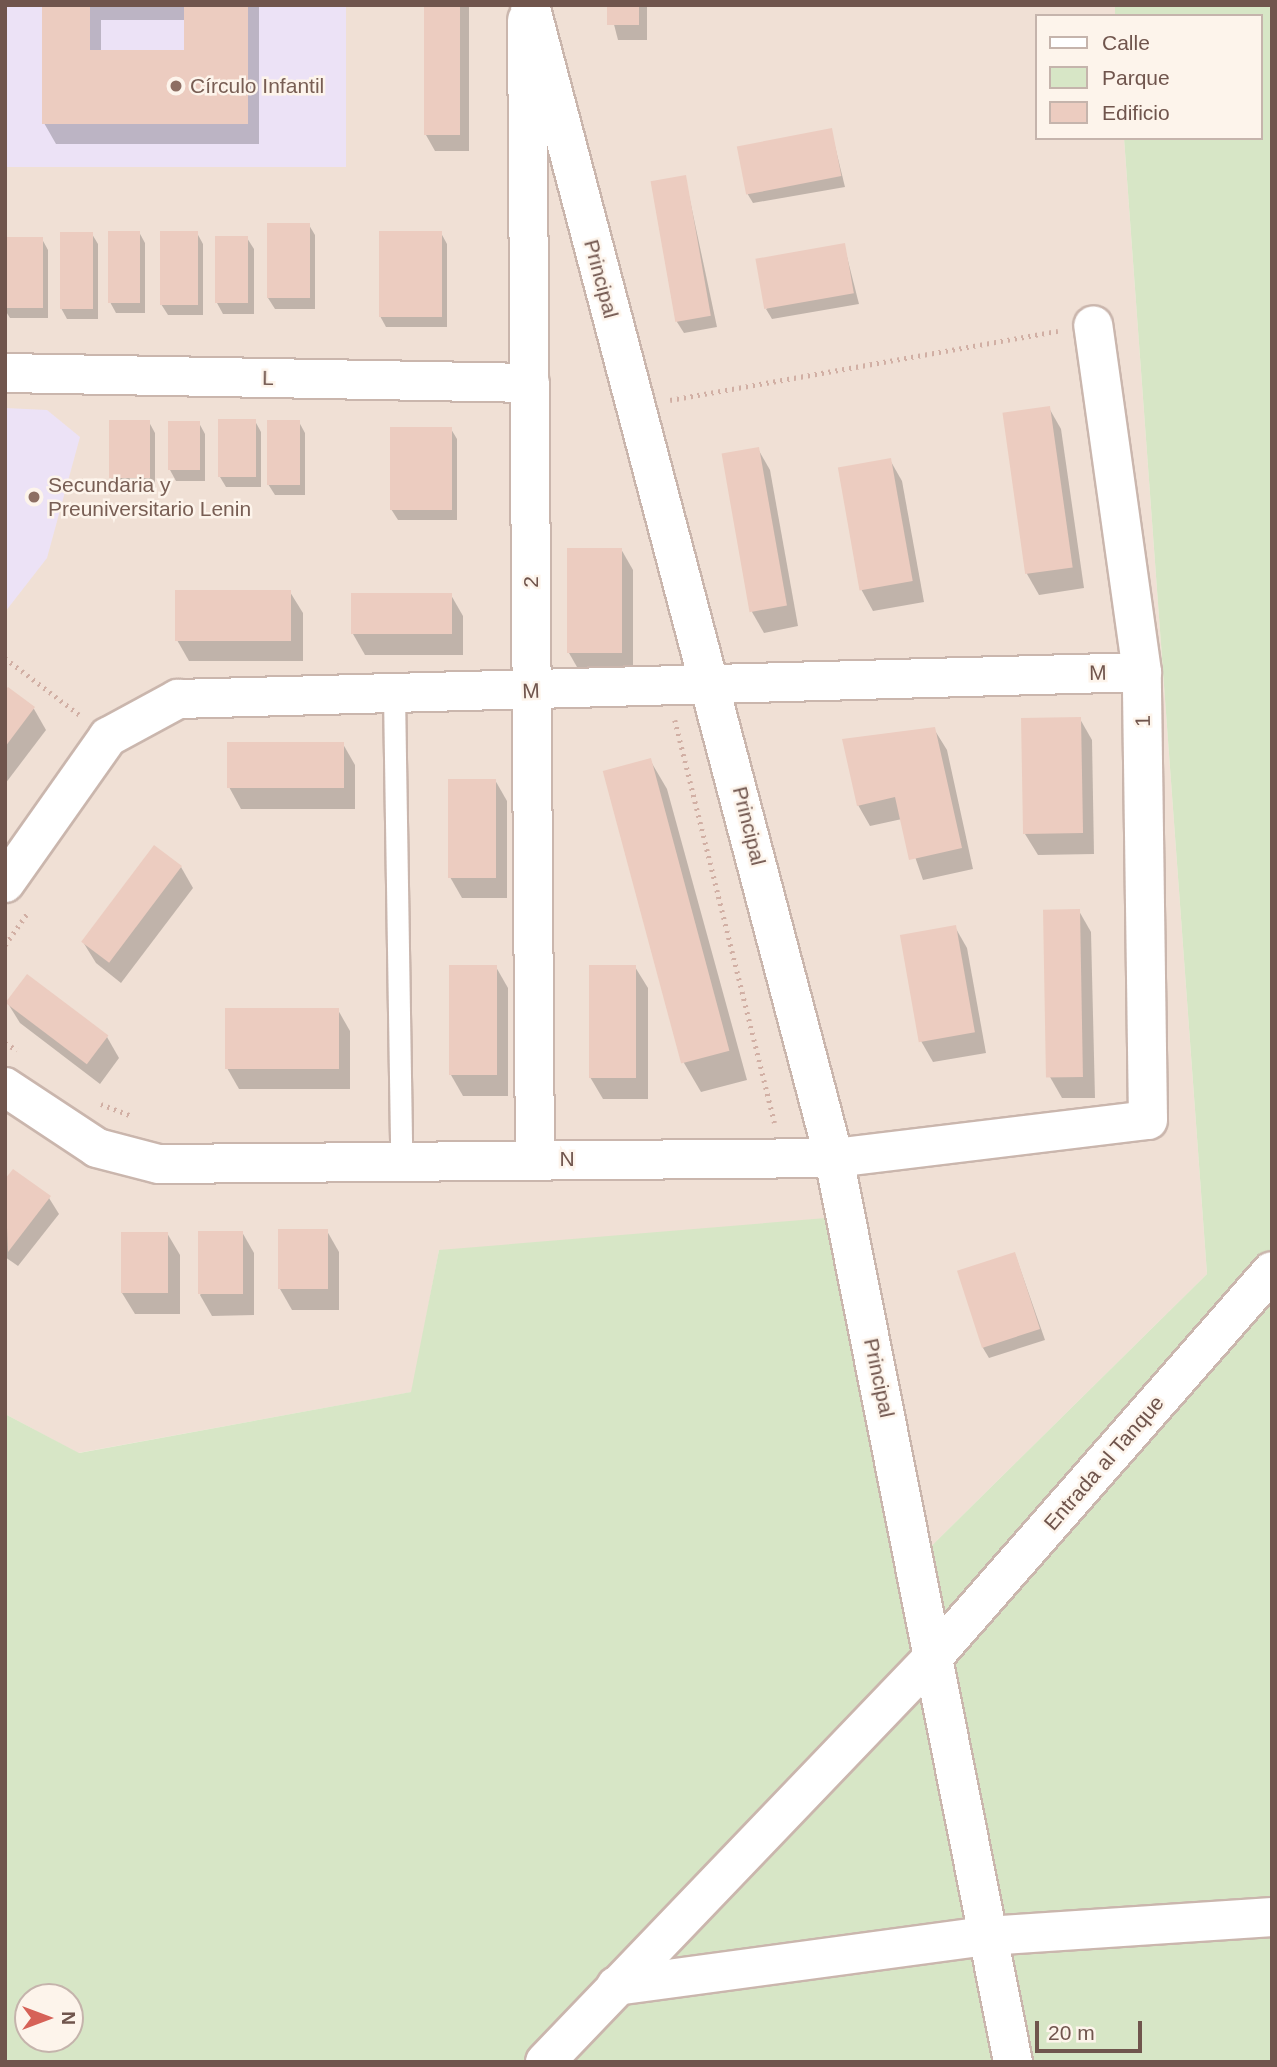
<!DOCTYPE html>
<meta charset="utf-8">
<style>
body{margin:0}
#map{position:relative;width:1277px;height:2067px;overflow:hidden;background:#faefe6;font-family:Helvetica,sans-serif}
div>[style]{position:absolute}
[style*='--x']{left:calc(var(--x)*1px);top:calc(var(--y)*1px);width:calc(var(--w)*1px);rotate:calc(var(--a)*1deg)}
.residential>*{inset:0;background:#f0e0d5}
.education>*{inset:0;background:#ece2f6;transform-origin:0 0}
.green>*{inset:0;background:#d7e6c6}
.shadow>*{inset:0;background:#0003}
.building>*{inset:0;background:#ecccc0;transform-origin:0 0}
.path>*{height:4.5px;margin-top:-2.25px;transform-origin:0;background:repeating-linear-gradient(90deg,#d1afa4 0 2px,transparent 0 7px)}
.roads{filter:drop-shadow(2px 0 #cab6ad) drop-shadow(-2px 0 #cab6ad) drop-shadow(0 2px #cab6ad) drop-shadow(0 -2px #cab6ad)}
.lane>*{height:21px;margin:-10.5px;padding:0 10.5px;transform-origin:10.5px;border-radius:10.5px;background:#fff}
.street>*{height:38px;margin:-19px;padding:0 19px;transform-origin:19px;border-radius:19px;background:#fff}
.secondary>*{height:38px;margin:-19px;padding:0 19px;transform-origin:19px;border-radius:19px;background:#fff}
.dots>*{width:19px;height:19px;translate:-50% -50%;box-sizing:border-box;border:4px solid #fdf4eb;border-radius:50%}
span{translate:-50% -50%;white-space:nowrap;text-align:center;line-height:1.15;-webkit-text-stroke:5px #fdf4eb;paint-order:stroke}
.education-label{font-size:21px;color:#785e54}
.left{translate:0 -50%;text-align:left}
.street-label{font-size:21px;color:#70554d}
.frame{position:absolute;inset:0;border:7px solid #70554d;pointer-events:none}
.legend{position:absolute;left:1035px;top:14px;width:228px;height:126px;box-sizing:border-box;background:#fdf4eb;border:2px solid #c5b4ac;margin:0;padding:9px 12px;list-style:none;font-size:21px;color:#70554d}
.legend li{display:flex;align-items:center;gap:14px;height:35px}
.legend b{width:35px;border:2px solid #c5b4ac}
.north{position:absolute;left:14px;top:1983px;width:70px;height:70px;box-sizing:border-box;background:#fdf4eb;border:2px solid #c5b4ac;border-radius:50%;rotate:90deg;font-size:19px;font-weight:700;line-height:28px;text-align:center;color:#70554d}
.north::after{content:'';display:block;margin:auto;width:24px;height:32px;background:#d66258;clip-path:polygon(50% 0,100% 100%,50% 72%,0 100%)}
.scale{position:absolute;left:1035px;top:2021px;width:107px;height:32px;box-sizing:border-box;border:4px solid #70554d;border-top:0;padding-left:9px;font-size:21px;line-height:24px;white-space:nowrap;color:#70554d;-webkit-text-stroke:5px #fdf4eb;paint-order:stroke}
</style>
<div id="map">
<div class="residential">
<i style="clip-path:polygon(5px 5px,1115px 5px,1115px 16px,1037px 16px,1037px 138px,1124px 138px,1207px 1274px,898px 1579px,439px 1250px,412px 1392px,78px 1453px,5px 1414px)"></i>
</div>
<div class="education">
<i style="left:5px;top:5px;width:341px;height:162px"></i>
<i style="clip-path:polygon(5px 408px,47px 410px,80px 437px,47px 558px,5px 612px)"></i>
</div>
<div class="green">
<i style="clip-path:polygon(evenodd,1115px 5px,1272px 5px,1272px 2062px,5px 2062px,5px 1414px,79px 1453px,411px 1392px,439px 1250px,826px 1218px,898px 1579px,1207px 1274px,1124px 138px,1261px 138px,1261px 16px,1115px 16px,1115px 5px,28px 1997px,70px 1997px,70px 2039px,28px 2039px,28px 1997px)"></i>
</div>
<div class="shadow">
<i style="clip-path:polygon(evenodd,44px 5px,259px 5px,259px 144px,56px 144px,44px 123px,44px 5px,101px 20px,185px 20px,185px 52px,101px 52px,101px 20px)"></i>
<i style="clip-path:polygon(426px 5px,469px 5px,469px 151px,435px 151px,426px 135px)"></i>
<i style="clip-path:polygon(609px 5px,647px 5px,647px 40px,618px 40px)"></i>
<i style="clip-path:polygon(831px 130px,845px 187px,753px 203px,747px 193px)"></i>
<i style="clip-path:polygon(685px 177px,717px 327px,684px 333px,677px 322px)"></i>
<i style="clip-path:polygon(268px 225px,309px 225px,315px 235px,315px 309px,275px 309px,268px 298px)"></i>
<i style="clip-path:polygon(139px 232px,145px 243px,145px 313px,116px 313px,110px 302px)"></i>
<i style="clip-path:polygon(197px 233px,203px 244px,203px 315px,168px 315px,161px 304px)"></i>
<i style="clip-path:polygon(441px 233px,447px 244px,447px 327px,386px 327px,380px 316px)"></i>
<i style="clip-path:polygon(92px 234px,98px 244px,98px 319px,67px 319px,61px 308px)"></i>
<i style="clip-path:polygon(247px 238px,254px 249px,254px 314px,223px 314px,217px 303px)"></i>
<i style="clip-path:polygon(5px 239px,42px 239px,48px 250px,48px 318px,10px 318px,5px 310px)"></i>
<i style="clip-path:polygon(844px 245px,859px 304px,772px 319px,766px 309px)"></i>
<i style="clip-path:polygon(1049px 408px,1061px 429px,1084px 588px,1039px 595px,1027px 574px)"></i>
<i style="clip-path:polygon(255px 421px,261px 432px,261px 487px,226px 487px,220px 477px)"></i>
<i style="clip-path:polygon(149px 422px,155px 433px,155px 488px,117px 488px,111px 478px)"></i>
<i style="clip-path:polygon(299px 422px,305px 433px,305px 495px,275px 495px,268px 484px)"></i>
<i style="clip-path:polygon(199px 423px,205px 434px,205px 481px,176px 481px,170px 470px)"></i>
<i style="clip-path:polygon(451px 429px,457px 439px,457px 520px,398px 520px,391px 509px)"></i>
<i style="clip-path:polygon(758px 449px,770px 470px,798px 626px,764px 633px,752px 612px)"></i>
<i style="clip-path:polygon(890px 460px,902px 481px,924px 602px,873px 611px,861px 589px)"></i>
<i style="clip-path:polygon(621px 549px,633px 570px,633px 674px,581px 674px,569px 653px)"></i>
<i style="clip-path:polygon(290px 592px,303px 613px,303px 661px,189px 661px,177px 640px)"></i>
<i style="clip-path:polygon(451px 595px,463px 616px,463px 655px,365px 655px,353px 634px)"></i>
<i style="clip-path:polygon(8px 689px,34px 709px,46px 730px,5px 784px)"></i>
<i style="clip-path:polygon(1080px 719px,1092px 740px,1094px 854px,1038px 855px,1025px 834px)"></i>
<i style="clip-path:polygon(934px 729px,947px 750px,973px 869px,923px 880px,902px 819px,870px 826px,858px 805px)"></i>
<i style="clip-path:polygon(343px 744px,355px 765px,355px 809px,241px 809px,229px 787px)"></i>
<i style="clip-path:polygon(650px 760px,667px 789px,747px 1080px,701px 1092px,684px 1063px)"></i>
<i style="clip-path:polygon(495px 780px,507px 801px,507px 898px,462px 898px,450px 877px)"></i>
<i style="clip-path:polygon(181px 867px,193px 888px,121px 983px,96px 963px,83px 942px)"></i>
<i style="clip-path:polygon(1079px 911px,1091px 932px,1095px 1098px,1062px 1098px,1050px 1077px)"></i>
<i style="clip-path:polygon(955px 927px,967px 948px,986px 1053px,933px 1062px,921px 1041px)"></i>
<i style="clip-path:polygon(496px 967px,508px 988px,508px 1096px,463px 1096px,451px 1075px)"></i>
<i style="clip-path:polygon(635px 967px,648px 988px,648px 1099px,603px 1099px,590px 1077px)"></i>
<i style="clip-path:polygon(7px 1002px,107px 1037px,119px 1058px,100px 1084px,20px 1023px)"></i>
<i style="clip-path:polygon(338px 1010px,350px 1031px,350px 1089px,239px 1089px,227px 1068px)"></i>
<i style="clip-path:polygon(5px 1182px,49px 1198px,59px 1214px,18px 1266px,5px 1257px)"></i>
<i style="clip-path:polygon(327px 1231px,339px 1252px,339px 1310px,292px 1310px,280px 1289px)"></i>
<i style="clip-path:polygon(242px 1232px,254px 1253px,254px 1315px,212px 1316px,200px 1295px)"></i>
<i style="clip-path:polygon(167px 1233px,180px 1255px,180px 1314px,135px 1314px,122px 1293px)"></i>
<i style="clip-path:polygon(1015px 1254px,1045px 1340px,989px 1358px,983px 1348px)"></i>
</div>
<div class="building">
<i style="clip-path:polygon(42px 5px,90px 5px,90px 50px,184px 50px,184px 5px,248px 5px,248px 124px,42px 124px)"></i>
<i style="left:424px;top:5px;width:36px;height:130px"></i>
<i style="left:607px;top:5px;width:32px;height:20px"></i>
<i style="left:832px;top:128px;width:49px;height:97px;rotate:79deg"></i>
<i style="left:686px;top:175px;width:143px;height:36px;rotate:80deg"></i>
<i style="left:267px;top:223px;width:43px;height:75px"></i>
<i style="left:108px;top:231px;width:32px;height:72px"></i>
<i style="left:160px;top:231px;width:38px;height:74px"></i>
<i style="left:379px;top:231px;width:63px;height:86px"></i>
<i style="left:60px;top:232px;width:33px;height:77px"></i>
<i style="left:215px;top:236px;width:33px;height:67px"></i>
<i style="left:5px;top:237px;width:38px;height:71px"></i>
<i style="left:845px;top:243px;width:51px;height:91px;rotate:80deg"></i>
<i style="left:1050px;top:406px;width:163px;height:48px;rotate:82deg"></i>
<i style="left:218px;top:419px;width:38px;height:58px"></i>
<i style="left:109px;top:420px;width:41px;height:58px"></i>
<i style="left:267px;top:420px;width:33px;height:65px"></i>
<i style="left:168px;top:421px;width:32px;height:49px"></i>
<i style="left:390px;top:427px;width:62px;height:83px"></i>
<i style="left:759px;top:447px;width:161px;height:38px;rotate:80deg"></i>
<i style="left:891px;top:458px;width:125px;height:54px;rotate:80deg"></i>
<i style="left:567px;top:548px;width:55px;height:105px"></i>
<i style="left:175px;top:590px;width:116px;height:51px"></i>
<i style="left:351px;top:593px;width:101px;height:41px"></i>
<i style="clip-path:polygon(8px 687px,35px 707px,5px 747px,5px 690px)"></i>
<i style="left:1081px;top:717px;width:116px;height:60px;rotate:89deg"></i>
<i style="clip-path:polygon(935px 727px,962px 848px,909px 860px,895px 797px,857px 806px,842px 739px)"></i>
<i style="left:227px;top:742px;width:117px;height:46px"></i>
<i style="left:651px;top:758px;width:303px;height:50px;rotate:75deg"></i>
<i style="left:448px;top:779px;width:48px;height:99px"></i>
<i style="left:154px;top:845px;width:35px;height:121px;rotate:37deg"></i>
<i style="left:1080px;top:909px;width:168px;height:37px;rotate:89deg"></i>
<i style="left:956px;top:925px;width:109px;height:57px;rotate:80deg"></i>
<i style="left:449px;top:965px;width:48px;height:110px"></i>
<i style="left:589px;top:965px;width:47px;height:113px"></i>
<i style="left:27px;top:974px;width:102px;height:36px;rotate:37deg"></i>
<i style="left:225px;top:1008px;width:114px;height:61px"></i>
<i style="clip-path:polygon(13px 1169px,51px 1196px,8px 1252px,5px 1179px)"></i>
<i style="left:278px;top:1229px;width:50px;height:60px"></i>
<i style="left:243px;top:1231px;width:63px;height:45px;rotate:90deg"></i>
<i style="left:121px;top:1232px;width:47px;height:61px"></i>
<i style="left:1015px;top:1252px;width:81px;height:61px;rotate:72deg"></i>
</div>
<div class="path">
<i style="--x:670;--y:400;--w:394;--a:-10.1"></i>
<i style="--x:5;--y:658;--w:96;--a:37.3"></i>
<i style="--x:675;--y:720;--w:415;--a:76.1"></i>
<i style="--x:5;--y:945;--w:38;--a:-55"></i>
<i style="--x:5;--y:1043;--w:14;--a:30"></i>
<i style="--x:101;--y:1104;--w:33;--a:21"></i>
</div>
<div class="roads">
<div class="lane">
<i style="--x:394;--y:694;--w:467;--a:89.1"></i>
</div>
<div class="street">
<i style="--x:527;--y:20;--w:1139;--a:89.6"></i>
<i style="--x:5;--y:373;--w:525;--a:1.09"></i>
<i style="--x:5;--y:883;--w:179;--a:-54.8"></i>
<i style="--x:108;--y:737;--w:80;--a:-28.5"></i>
<i style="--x:178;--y:699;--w:964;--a:-1.6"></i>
<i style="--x:5;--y:1087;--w:110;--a:33.5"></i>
<i style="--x:97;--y:1148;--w:64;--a:14.5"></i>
<i style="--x:159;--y:1164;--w:675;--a:-0.51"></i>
<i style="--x:834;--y:1158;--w:316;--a:-6.9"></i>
<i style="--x:1148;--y:1120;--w:448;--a:-90.8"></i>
<i style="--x:1142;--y:672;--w:350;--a:-98"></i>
<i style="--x:616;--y:1986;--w:374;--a:-7.7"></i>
<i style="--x:987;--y:1936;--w:286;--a:-3.8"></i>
<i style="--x:545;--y:2062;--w:565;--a:-46.22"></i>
<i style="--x:936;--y:1654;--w:509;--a:-48.74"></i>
</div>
<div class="secondary">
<i style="--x:530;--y:5;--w:1192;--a:75.23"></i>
<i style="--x:834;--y:1158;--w:922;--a:78.8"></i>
</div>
</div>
<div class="dots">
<i style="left:176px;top:86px;background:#8d6e63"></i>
<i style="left:34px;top:497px;background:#8d6e63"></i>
</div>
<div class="education-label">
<span class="left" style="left:190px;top:86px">Círculo Infantil</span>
<span class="left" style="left:48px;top:497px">Secundaria y<br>Preuniversitario Lenin</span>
</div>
<div class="street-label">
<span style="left:601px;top:279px;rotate:75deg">Principal</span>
<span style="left:268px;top:378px;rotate:1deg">L</span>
<span style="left:531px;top:582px;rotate:-90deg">2</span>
<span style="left:1098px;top:673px;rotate:-1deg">M</span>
<span style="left:531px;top:691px;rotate:-2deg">M</span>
<span style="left:1143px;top:721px;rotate:-91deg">1</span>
<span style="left:749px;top:826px;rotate:76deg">Principal</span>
<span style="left:567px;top:1159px">N</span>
<span style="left:879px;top:1378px;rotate:78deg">Principal</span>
<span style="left:1104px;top:1463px;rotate:-49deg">Entrada al Tanque</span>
</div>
<div class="frame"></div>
<ul class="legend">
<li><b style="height:9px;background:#fff"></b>Calle</li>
<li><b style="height:19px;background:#d7e6c6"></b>Parque</li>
<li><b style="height:19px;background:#ecccc0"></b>Edificio</li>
</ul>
<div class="north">N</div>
<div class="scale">20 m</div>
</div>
